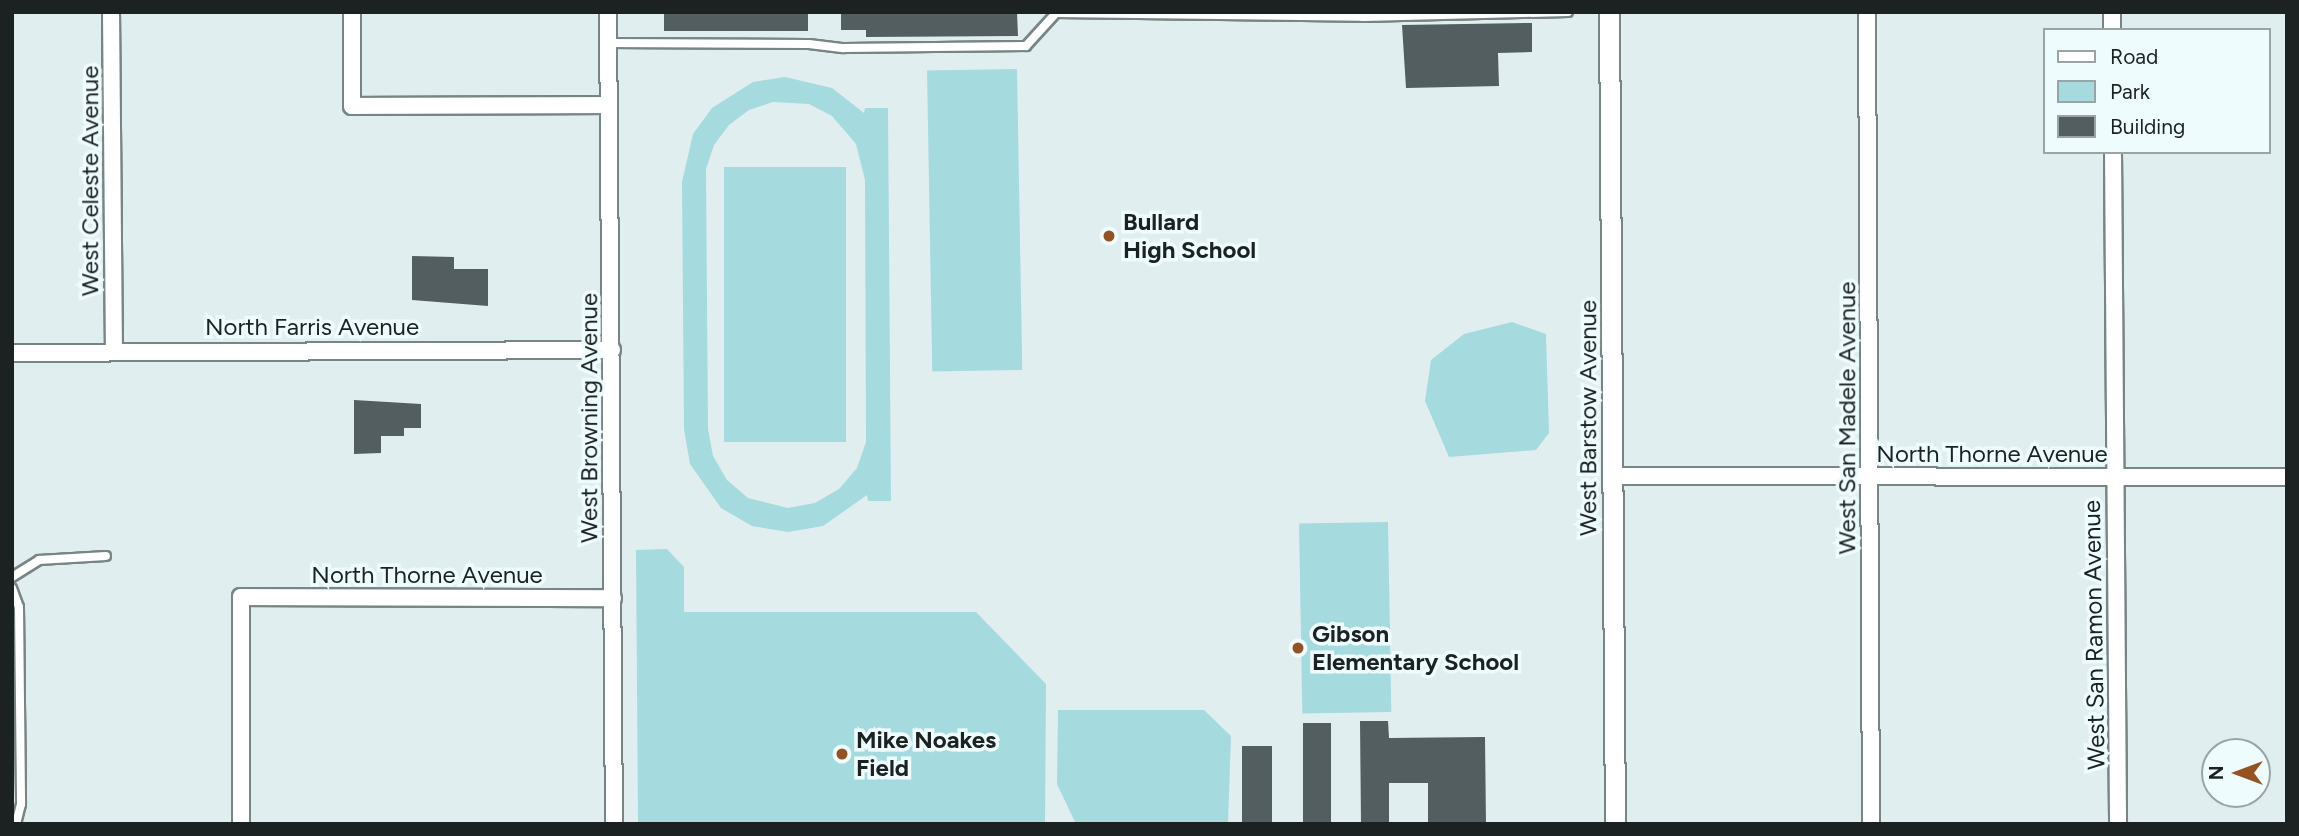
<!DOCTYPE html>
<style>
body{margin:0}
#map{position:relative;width:2299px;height:836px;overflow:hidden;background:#e1eef0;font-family:Figtree,sans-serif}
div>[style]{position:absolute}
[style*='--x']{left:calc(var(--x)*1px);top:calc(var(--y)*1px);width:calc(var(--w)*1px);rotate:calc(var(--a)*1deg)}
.green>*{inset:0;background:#a5dadf;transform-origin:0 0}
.building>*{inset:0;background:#525e5f;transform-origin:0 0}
.roads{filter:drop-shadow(2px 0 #788586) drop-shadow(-2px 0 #788586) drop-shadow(0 2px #788586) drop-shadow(0 -2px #788586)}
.service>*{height:8px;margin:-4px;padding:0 4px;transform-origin:4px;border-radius:4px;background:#fff}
.minor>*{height:16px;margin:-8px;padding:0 8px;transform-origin:8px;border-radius:8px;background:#fff}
.tertiary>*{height:19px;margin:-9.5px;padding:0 9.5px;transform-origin:9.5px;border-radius:9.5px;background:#fff}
.dots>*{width:19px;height:19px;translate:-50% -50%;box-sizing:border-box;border:4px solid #eefcfd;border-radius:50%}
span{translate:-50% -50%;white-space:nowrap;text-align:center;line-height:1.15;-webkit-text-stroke:7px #eefcfd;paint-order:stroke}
.street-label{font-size:24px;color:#1c2122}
.poi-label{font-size:24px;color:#1c2122;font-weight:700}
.left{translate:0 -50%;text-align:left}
.frame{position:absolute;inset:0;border:14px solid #1c2122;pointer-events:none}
.legend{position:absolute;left:2043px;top:28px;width:228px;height:126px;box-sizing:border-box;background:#eefcfd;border:2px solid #9aa4a5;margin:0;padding:9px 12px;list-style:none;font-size:21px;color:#1c2122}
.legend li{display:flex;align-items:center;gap:14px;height:35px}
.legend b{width:35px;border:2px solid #9aa4a5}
.north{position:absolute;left:2201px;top:738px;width:70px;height:70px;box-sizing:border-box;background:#eefcfd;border:2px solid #9aa4a5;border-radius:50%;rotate:270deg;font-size:19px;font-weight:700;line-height:28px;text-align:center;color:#1c2122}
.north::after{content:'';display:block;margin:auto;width:24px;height:32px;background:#955321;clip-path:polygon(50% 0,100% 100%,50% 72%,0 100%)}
</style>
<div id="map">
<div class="green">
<i style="left:1017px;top:69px;width:301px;height:90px;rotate:89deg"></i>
<i style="clip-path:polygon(evenodd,785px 77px,832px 88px,864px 113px,865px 108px,888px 108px,891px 501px,868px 501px,867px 495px,823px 526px,788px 532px,752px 526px,721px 508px,690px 464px,684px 429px,682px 182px,693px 134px,712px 108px,753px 82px,785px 77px,773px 102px,809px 104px,832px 116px,856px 144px,865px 180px,866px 442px,857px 468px,839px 489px,815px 503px,788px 508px,748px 498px,727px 480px,713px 456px,708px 429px,706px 169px,714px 145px,729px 125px,749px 110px,773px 102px)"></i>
<i style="left:846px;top:167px;width:275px;height:122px;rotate:90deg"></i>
<i style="clip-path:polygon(1512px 322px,1546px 334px,1549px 433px,1536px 450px,1449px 457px,1425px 401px,1431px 360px,1464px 334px)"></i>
<i style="left:1388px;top:522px;width:190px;height:89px;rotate:89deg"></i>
<i style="clip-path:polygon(667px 549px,684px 567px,684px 612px,976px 612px,1046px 684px,1045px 824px,638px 824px,636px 550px)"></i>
<i style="clip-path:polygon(1058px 710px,1204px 710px,1231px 736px,1228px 824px,1076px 824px,1057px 784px)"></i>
</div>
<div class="building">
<i style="left:664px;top:12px;width:144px;height:19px"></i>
<i style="clip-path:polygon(841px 12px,1017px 12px,1018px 36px,866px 37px,866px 30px,841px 30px)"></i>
<i style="clip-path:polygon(1532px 23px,1532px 52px,1498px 53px,1499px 86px,1406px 88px,1402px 25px)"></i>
<i style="clip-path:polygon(412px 256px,454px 257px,454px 269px,488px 269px,488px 306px,412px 300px)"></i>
<i style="clip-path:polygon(354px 400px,421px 404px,421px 428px,404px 428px,404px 436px,381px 436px,381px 453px,354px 454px)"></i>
<i style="clip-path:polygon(1360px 721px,1388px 721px,1389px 738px,1485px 737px,1486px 824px,1428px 824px,1428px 783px,1389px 783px,1389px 824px,1361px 824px)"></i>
<i style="left:1303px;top:723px;width:28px;height:101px"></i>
<i style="left:1242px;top:746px;width:30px;height:78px"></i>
</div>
<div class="roads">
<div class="service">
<i style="--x:608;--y:43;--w:201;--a:0.3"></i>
<i style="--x:809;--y:44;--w:35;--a:7"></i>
<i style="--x:844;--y:48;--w:182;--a:-0.6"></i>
<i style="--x:1026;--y:46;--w:45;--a:-47.7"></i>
<i style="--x:1056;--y:13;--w:307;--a:0.7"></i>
<i style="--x:1363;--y:17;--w:205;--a:-1.4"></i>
<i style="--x:12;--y:577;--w:32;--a:-32"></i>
<i style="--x:39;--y:560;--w:67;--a:-3.4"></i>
<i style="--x:12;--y:588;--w:20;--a:70"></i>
<i style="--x:19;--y:607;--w:197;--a:89.4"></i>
<i style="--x:21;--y:804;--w:21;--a:104"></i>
</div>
<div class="minor">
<i style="--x:111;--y:12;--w:337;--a:89.5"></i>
<i style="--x:352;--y:12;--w:94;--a:90"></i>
<i style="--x:352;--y:106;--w:256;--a:-0.2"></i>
<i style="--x:608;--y:12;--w:812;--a:89.58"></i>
<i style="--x:1867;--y:12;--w:812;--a:89.72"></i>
<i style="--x:2112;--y:12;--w:18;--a:90"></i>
<i style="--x:2113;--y:152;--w:672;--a:89.57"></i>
<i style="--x:12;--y:353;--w:600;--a:-0.29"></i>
<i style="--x:1613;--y:476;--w:674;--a:0.09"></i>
<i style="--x:241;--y:824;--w:227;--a:-90"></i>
<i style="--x:241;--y:597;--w:372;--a:0.2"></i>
</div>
<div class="tertiary">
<i style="--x:1609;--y:12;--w:812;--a:89.58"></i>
</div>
</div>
<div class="dots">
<i style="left:1109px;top:236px;background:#955321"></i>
<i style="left:1298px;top:648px;background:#955321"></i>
<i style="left:842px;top:754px;background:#955321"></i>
</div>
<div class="street-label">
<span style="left:90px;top:181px;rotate:-90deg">West Celeste Avenue</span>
<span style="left:312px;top:327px">North Farris Avenue</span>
<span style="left:589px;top:418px;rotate:-90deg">West Browning Avenue</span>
<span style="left:1588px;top:418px;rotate:-90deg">West Barstow Avenue</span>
<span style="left:1847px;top:418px;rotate:-90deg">West San Madele Avenue</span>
<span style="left:1992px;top:454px">North Thorne Avenue</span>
<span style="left:427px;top:575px">North Thorne Avenue</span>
<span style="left:2094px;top:635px;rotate:-91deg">West San Ramon Avenue</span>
</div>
<div class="poi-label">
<span class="left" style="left:1123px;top:236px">Bullard<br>High School</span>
<span class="left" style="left:1312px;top:648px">Gibson<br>Elementary School</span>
<span class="left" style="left:856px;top:754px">Mike Noakes<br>Field</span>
</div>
<div class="frame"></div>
<ul class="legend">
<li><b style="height:9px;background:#fff"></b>Road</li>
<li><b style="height:19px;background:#a5dadf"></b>Park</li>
<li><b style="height:19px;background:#525e5f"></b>Building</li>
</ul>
<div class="north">N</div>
</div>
